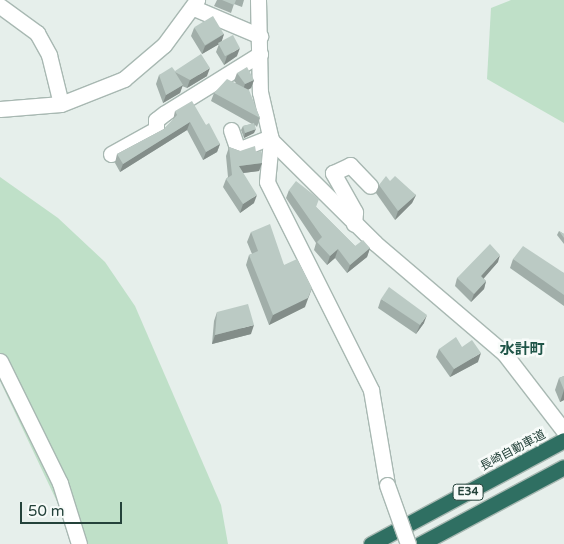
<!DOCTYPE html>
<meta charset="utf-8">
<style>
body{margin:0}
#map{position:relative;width:564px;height:544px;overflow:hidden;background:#e6efeb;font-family:"Varela Round","Noto Sans JP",sans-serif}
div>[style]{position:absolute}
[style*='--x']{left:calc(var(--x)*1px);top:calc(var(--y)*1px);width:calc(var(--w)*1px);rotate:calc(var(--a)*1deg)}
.green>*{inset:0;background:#bfe0c8}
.roads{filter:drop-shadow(1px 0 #a8b8b2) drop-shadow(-1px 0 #a8b8b2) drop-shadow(0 1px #a8b8b2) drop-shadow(0 -1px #a8b8b2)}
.minor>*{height:15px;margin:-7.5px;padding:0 7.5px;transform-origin:7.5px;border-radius:7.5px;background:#fff}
.tertiary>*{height:15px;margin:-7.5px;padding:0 7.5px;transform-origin:7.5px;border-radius:7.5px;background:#fff}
.motorway>*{height:15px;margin:-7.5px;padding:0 7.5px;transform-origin:7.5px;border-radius:7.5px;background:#2f6f62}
.bridges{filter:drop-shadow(1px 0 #a8b8b2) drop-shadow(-1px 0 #a8b8b2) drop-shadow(0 1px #a8b8b2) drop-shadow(0 -1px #a8b8b2)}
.minor-bridge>*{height:15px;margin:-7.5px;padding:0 7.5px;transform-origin:7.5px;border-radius:7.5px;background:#fff}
.wall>*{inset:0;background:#a1aea9}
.shaded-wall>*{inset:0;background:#838d89}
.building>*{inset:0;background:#bbcac4;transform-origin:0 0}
span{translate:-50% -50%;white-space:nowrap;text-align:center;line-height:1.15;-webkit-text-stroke:5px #f7fbf9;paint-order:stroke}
.shield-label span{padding:1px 4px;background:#f7fbf9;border:1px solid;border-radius:4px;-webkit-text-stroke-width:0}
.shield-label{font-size:11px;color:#24423a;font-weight:700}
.street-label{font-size:12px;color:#24423a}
.quarter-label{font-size:15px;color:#1f5548;font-weight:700}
.scale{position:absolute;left:20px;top:502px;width:102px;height:22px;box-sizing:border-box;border:2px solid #24423a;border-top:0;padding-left:6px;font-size:15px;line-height:18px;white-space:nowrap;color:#24423a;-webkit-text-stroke:4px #f7fbf9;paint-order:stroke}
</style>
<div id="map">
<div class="green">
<i style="clip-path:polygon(511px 0,564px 0,564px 123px,487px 79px,491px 8px)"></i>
<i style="clip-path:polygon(0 177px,58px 218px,105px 262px,135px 306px,221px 505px,228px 544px,77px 544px,0 381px)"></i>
</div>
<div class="roads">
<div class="minor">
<i style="--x:258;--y:0;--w:92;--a:88.8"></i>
<i style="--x:260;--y:92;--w:49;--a:77.1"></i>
<i style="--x:271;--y:140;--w:146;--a:44.7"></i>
<i style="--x:375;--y:243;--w:170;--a:40.5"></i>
<i style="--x:504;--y:353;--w:98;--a:52.4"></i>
<i style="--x:0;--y:6;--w:46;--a:36.1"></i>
<i style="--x:37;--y:33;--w:25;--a:61"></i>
<i style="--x:49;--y:55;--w:50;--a:76.2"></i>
<i style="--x:194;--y:8;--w:72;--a:23"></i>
<i style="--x:231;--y:130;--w:21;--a:71"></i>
<i style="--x:238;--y:150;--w:35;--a:-22"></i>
<i style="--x:271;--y:140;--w:42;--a:95.4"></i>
<i style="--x:267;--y:182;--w:233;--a:63.4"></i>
<i style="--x:371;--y:390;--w:96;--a:80.4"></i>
<i style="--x:111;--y:154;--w:51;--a:-29.1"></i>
<i style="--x:156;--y:129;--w:9;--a:-90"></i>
<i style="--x:156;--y:120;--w:11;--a:-38"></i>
<i style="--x:165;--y:113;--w:112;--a:-31.8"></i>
<i style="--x:354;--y:224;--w:12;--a:-85"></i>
<i style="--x:355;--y:212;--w:45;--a:-119.4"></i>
<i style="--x:333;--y:173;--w:19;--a:-25"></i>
<i style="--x:350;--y:165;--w:29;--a:46"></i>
<i style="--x:0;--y:361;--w:136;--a:63.8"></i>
<i style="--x:60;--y:483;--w:64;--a:72.7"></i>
</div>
<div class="tertiary">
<i style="--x:0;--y:109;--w:61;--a:-4.7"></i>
<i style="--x:61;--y:104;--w:68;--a:-21.6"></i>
<i style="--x:124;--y:79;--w:52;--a:-40.4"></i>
<i style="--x:164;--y:45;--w:56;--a:-53.7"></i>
</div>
<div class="motorway">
<i style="--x:371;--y:544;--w:219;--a:-28.3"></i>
<i style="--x:420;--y:544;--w:163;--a:-28.1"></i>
</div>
</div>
<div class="bridges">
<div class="minor-bridge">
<i style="--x:387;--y:485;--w:63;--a:70.4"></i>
</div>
</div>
<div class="wall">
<i style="clip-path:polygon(217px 0,244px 0,242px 7px,234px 4px,231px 13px,214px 6px)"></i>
<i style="clip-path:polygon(194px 28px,224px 34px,221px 43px,237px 56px,224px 65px,216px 52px,219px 44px,202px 54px,191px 36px)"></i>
<i style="clip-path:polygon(175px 71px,207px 76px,187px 88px,182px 86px,180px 93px,163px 103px,156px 84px,159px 75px)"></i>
<i style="clip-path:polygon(237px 73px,254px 80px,251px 88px,248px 90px,260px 118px,257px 127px,255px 125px,254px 133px,244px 138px,241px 130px,243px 126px,252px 124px,211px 101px,214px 93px,236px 83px,234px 81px)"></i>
<i style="clip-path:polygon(175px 111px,206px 125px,220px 144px,217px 152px,203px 160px,187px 130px,120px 172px,115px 163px,117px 154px,164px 129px,173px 120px)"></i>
<i style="clip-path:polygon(229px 147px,240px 151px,256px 152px,262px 163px,259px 171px,243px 173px,254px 203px,240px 213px,223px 187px,226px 179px,228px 177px,226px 156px)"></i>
<i style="clip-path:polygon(390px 181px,416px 195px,412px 203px,395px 220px,376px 193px,379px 185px)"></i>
<i style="clip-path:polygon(289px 190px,316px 207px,355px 246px,370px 248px,367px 257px,347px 273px,335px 258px,327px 265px,314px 250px,316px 243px,286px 198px)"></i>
<i style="clip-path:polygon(559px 231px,564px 234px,564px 244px,557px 235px)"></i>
<i style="clip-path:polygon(251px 232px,284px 265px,305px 307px,269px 325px,246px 265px,249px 255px,252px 254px,247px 242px)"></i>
<i style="clip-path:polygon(513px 259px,564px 273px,564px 306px,510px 268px)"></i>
<i style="clip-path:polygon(498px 262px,483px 278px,486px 281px,484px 289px,471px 302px,455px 286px,457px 278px)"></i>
<i style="clip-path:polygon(381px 299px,424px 323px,416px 334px,378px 308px)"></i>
<i style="clip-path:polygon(217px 312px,251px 334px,212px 344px,214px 321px)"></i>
<i style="clip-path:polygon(462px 347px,478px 362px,450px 377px,436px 357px,439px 349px)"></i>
<i style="clip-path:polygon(564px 376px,564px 400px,560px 402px,555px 390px,559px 378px)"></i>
</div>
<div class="shaded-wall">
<i style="clip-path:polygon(224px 34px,221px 43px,202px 54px,205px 46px)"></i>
<i style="clip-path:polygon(240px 48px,237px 56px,224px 65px,227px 56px)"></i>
<i style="clip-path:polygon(210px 68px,207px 76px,187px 88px,190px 80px)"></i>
<i style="clip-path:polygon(254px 80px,251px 88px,242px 93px,245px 84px)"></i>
<i style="clip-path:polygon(183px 85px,180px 93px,163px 103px,166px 95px)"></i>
<i style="clip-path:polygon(190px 122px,187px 130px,120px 172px,123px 164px)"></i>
<i style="clip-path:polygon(256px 129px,254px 133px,244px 138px,245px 133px)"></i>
<i style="clip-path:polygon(220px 144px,217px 152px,203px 160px,206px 152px)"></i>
<i style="clip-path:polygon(262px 163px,259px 171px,235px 174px,239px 166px)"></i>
<i style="clip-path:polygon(257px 195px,254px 203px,240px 213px,243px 204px)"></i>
<i style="clip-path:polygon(416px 195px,412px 203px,395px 220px,398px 211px)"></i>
<i style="clip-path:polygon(370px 248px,367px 257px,347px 273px,350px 265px)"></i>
<i style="clip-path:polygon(338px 249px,335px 258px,327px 265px,330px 256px)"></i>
<i style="clip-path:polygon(500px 255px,498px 262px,479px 284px,481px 276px)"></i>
<i style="clip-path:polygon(486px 281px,484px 289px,471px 302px,474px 294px)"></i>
<i style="clip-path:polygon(312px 288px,305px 307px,269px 325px,273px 315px)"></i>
<i style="clip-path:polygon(427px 315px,424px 323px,416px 334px,420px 325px)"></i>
<i style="clip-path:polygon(254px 325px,251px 334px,212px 344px,215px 335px)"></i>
<i style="clip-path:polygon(481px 353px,478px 362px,450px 377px,454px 369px)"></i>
<i style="clip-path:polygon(564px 390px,564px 400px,560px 402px)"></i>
</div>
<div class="building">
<i style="clip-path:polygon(222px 0,236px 0,234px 5px)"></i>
<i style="left:213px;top:16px;width:21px;height:22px;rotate:59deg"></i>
<i style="left:233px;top:35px;width:15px;height:17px;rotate:62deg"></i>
<i style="clip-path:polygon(201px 54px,210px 68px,190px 80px,175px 72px,183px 85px,166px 95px,159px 75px,172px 67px,175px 71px)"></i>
<i style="clip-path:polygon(247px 67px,254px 80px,245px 84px,237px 73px)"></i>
<i style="clip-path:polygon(227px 79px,249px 90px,260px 118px,214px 93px)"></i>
<i style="clip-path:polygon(192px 101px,206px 125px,209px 123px,220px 144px,206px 152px,190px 122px,123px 164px,117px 154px,164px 129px,177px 115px,175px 111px)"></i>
<i style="clip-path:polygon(254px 123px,256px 129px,245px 133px,243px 126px)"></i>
<i style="clip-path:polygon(255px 146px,256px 152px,261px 151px,262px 163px,239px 166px,257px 195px,243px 204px,226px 179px,232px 175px,229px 147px,240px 151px)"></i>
<i style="clip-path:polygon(386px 176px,390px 181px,395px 176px,416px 195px,398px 211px,379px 185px)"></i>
<i style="clip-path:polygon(296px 181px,319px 199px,316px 207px,355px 246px,363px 240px,370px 248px,350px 265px,338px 249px,330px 256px,317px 242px,322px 237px,289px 190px)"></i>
<i style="clip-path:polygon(270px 224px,284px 265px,297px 259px,312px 288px,308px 298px,273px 315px,249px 255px,258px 251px,251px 232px)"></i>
<i style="clip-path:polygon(559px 231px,564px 234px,564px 238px)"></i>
<i style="clip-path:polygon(490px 244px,500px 255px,481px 276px,486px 281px,474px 294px,457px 278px)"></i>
<i style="clip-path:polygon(523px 246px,564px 273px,564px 295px,513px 259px)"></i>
<i style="clip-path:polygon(389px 287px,427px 315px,420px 325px,381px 299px)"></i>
<i style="clip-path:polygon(248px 304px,254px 325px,215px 335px,217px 312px)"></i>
<i style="clip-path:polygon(456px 337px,462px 347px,472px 340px,481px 353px,454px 369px,439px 349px)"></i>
<i style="clip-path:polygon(564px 376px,564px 390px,559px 378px)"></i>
</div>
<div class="shield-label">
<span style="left:468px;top:492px">E34</span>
</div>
<div class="street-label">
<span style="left:513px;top:451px;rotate:-28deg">長崎自動車道</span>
</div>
<div class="quarter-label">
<span style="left:522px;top:350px">水計町</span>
</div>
<div class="scale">50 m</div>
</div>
